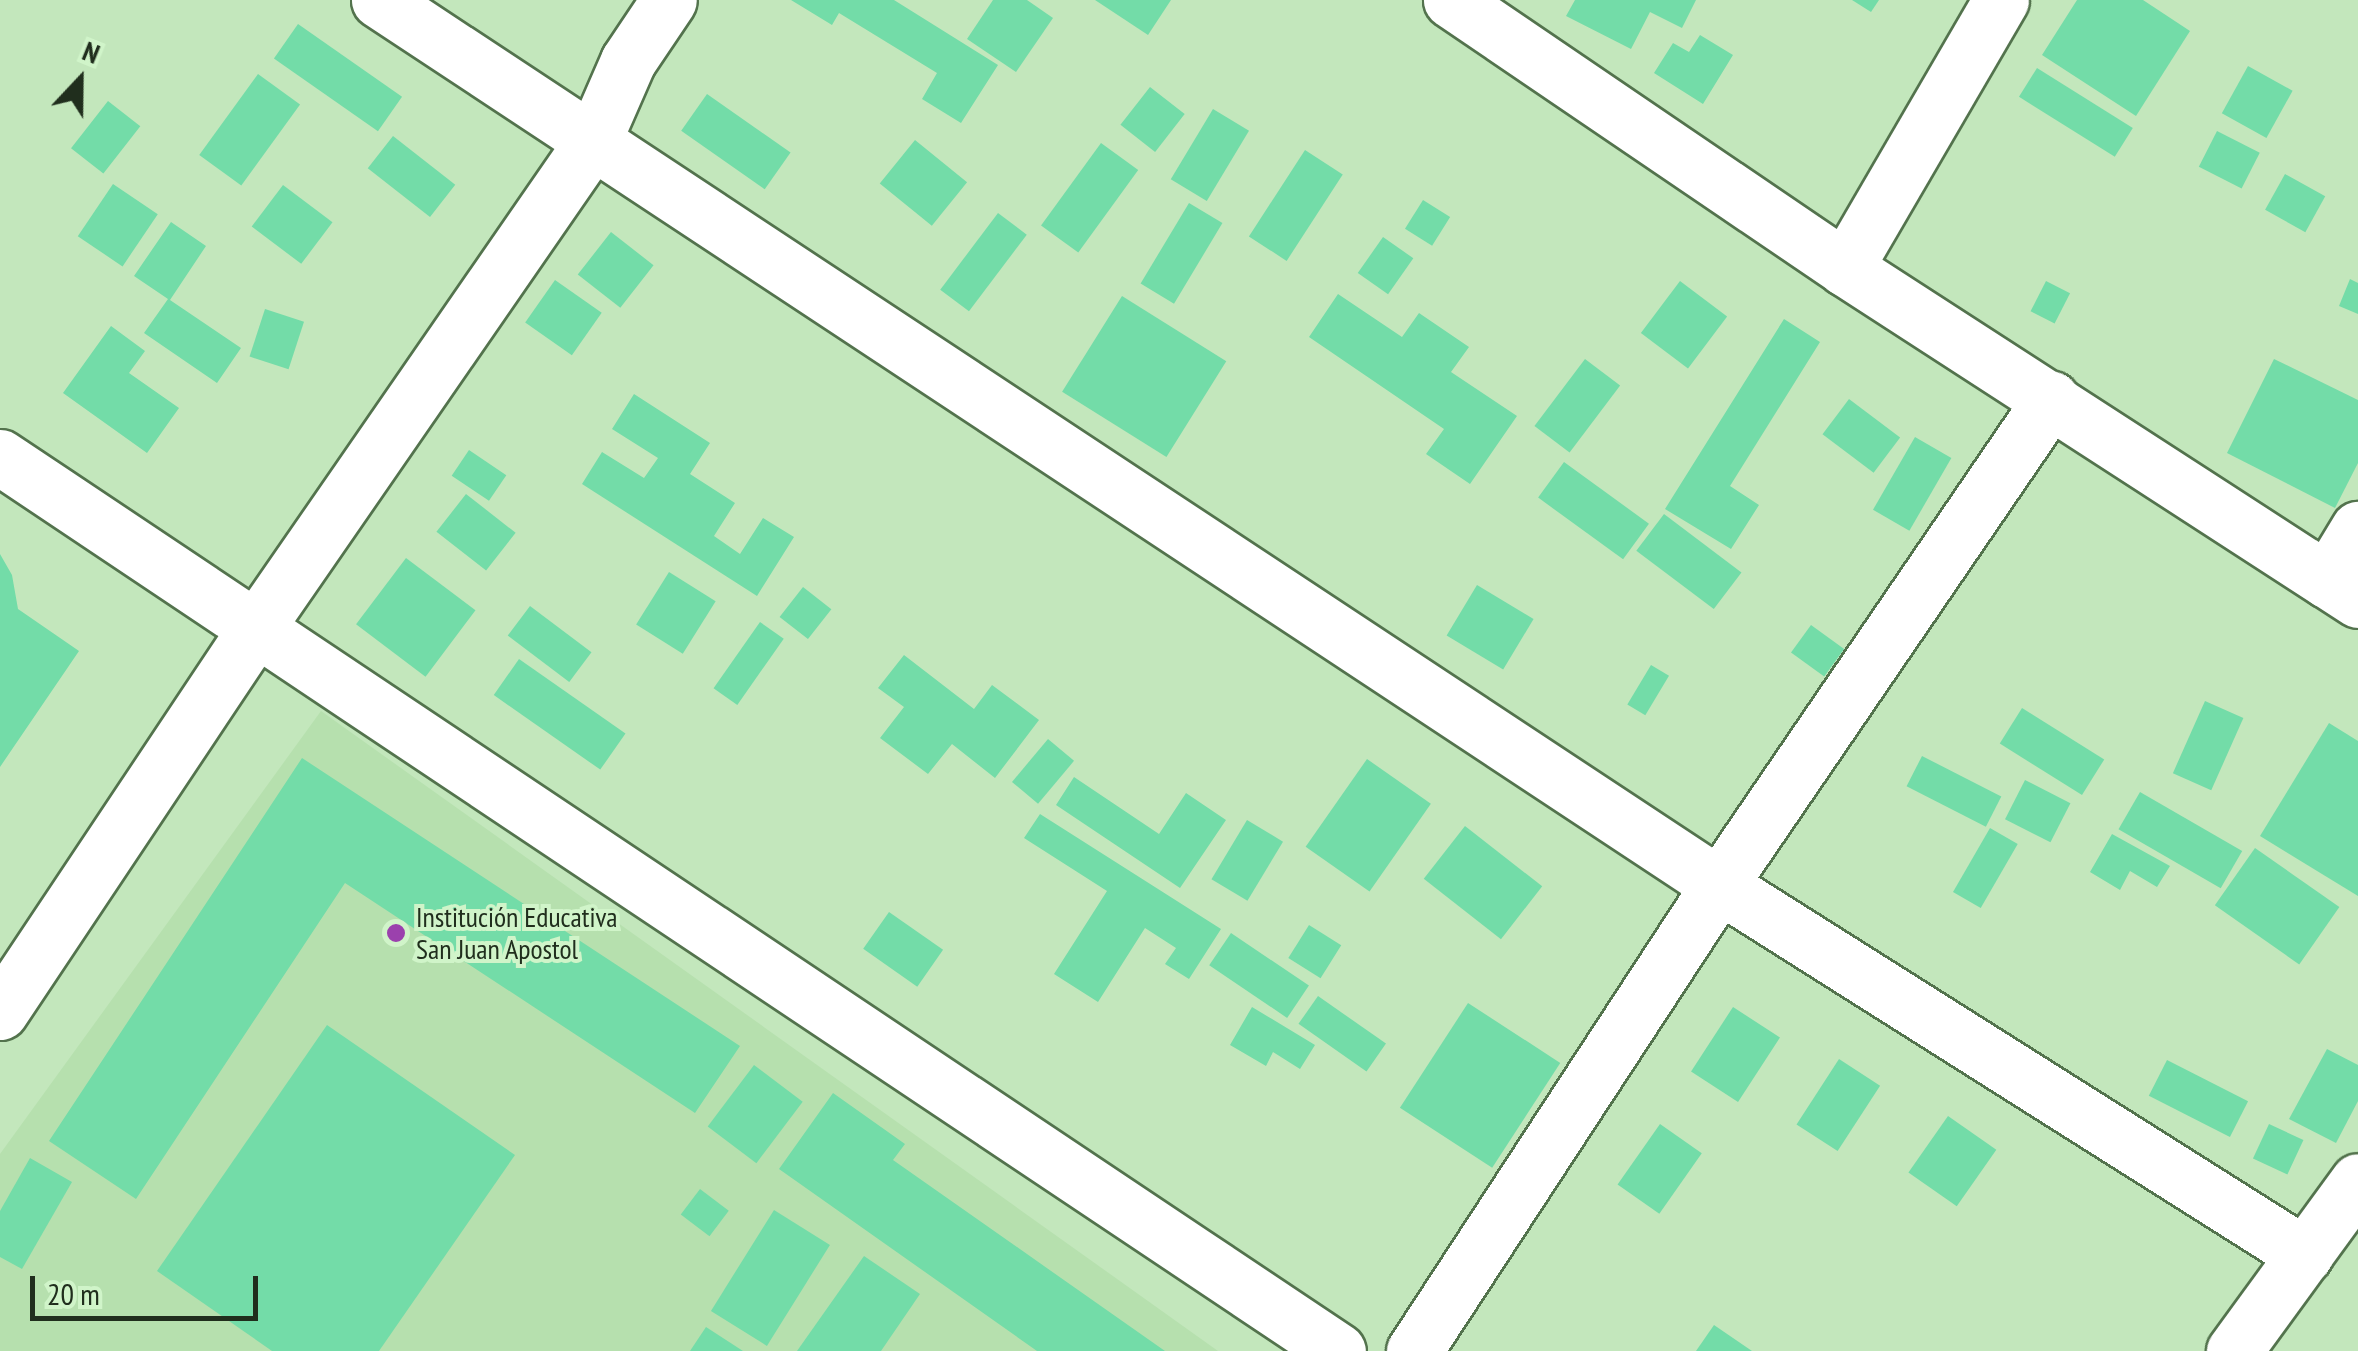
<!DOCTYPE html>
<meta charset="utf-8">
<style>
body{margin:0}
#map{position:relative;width:2358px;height:1351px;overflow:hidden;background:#c3e7bc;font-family:"PT Sans Narrow",sans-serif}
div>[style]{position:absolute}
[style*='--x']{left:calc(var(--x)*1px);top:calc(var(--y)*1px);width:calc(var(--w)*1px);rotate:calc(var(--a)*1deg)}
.built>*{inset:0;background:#b6e0ae}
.building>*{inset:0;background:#73dca8;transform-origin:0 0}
.roads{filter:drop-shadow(2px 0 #53734d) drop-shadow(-2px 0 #53734d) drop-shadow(0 2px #53734d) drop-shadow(0 -2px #53734d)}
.minor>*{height:55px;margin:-27.5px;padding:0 27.5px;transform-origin:27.5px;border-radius:27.5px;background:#fff}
.dots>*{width:28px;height:28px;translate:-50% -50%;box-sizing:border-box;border:5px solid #d0f4c9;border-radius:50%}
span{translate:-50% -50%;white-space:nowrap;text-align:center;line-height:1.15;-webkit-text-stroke:8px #d0f4c9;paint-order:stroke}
.poi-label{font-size:28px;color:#202e1d}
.left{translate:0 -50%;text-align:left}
.north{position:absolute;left:30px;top:30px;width:100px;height:100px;-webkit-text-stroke:8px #d0f4c9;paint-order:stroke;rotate:22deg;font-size:28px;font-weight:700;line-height:40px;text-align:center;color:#202e1d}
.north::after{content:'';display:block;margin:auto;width:35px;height:45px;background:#202e1d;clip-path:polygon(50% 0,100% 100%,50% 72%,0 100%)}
.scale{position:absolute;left:30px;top:1276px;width:228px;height:45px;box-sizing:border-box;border:5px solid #202e1d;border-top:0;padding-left:12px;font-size:30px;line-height:35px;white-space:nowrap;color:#202e1d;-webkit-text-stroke:8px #d0f4c9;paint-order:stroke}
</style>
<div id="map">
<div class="built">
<i style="clip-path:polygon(321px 711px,1218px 1351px,0 1351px,0 1154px)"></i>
</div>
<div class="building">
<i style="clip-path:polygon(791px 0,894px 0,998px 65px,961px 123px,922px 99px,937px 73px,839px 13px,832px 25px)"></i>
<i style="clip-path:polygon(993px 0,1027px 0,1053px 18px,1016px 72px,967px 39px)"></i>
<i style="clip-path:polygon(1095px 0,1171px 0,1148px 35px)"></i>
<i style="clip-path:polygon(1575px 0,1696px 0,1682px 28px,1650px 12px,1631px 49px,1566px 16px)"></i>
<i style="clip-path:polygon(1852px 0,1879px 0,1871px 12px)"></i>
<i style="clip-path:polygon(2077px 0,2143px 0,2190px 31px,2136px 116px,2042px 55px)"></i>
<i style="left:298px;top:24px;width:127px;height:42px;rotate:35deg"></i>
<i style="clip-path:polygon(1700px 35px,1733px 55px,1703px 104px,1654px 73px,1673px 43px,1689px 52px)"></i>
<i style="left:2248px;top:66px;width:51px;height:54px;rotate:29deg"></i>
<i style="left:2037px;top:68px;width:113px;height:34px;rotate:32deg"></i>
<i style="left:258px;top:74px;width:52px;height:100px;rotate:36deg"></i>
<i style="left:1150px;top:87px;width:44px;height:48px;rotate:38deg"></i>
<i style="left:707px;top:94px;width:102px;height:45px;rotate:35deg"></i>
<i style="left:108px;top:101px;width:41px;height:60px;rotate:38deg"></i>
<i style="left:1213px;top:109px;width:42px;height:82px;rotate:31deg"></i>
<i style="left:2217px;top:131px;width:48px;height:40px;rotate:27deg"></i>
<i style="left:393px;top:136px;width:79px;height:41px;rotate:38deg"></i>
<i style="left:915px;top:140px;width:67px;height:56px;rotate:39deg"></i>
<i style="left:1101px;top:143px;width:46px;height:102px;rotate:36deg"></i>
<i style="left:1305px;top:150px;width:45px;height:103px;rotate:33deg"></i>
<i style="left:2285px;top:174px;width:46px;height:41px;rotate:29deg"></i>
<i style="left:113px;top:184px;width:54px;height:63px;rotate:34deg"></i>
<i style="left:283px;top:185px;width:62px;height:52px;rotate:37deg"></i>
<i style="left:1423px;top:200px;width:32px;height:34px;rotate:32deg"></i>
<i style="left:1189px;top:203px;width:39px;height:94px;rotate:31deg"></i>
<i style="left:998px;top:213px;width:36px;height:96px;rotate:37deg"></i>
<i style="clip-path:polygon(171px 222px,206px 246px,170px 300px,241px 348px,217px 383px,144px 333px,168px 299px,134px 276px)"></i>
<i style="left:611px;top:232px;width:54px;height:54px;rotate:38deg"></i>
<i style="left:1383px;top:237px;width:37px;height:44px;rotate:35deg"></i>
<i style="clip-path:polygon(2350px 279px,2358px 283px,2358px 314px,2339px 306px)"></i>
<i style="left:555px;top:280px;width:57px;height:52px;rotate:35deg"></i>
<i style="left:1680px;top:281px;width:59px;height:65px;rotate:37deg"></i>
<i style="left:2046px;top:281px;width:27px;height:34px;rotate:27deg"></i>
<i style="clip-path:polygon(1338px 294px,1402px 337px,1419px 313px,1469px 347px,1451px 372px,1517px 416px,1470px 484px,1426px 454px,1444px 429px,1309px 337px)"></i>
<i style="left:1122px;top:296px;width:123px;height:113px;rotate:32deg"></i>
<i style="left:265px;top:309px;width:41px;height:50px;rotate:18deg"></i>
<i style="clip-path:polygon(1784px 319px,1820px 342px,1730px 486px,1759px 505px,1731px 549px,1665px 509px)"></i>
<i style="clip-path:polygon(111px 326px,145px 351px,129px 373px,179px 408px,147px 453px,63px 393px)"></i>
<i style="left:1585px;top:359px;width:44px;height:84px;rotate:37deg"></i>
<i style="clip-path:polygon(2274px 359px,2358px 400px,2358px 463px,2335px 508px,2227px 453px)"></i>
<i style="clip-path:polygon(634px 394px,710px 443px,690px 474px,735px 503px,714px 536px,740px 554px,763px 518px,794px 537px,757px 596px,582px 484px,602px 452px,644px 478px,658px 458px,612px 429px)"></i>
<i style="left:1849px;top:399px;width:64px;height:44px;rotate:37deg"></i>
<i style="left:1915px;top:437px;width:42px;height:84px;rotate:30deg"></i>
<i style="left:469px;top:450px;width:45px;height:31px;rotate:34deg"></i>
<i style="left:1564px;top:462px;width:105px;height:44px;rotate:36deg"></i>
<i style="left:466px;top:494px;width:63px;height:48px;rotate:38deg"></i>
<i style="left:1664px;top:514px;width:97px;height:46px;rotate:37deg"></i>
<i style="clip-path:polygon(0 554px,12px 575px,18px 609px,79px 651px,0 767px)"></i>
<i style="left:406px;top:558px;width:87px;height:83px;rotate:37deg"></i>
<i style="left:669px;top:572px;width:55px;height:62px;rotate:32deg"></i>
<i style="left:1477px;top:585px;width:66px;height:59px;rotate:31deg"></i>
<i style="left:803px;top:587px;width:36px;height:38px;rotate:38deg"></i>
<i style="left:530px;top:606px;width:77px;height:37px;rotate:37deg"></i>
<i style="left:760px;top:622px;width:29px;height:81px;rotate:35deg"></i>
<i style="left:1811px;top:625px;width:41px;height:34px;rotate:36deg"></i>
<i style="clip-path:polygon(904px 655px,974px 709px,992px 685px,1039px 720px,995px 778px,952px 744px,928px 774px,880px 738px,904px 707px,878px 688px)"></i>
<i style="left:519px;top:659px;width:130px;height:44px;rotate:35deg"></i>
<i style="left:1651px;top:665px;width:21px;height:46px;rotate:31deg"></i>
<i style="left:2205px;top:701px;width:42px;height:79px;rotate:24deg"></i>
<i style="left:2022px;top:708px;width:97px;height:42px;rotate:32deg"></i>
<i style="clip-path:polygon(2329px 723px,2358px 741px,2358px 896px,2260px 836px)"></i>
<i style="left:1048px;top:739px;width:34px;height:56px;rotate:40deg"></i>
<i style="left:1922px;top:756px;width:89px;height:34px;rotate:27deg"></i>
<i style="clip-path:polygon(302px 758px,740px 1046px,695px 1113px,345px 883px,136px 1199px,49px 1141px)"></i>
<i style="left:1367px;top:759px;width:78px;height:107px;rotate:35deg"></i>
<i style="clip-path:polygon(1074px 777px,1159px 834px,1186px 793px,1226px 820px,1180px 888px,1056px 805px)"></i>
<i style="left:2025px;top:780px;width:51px;height:44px;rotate:27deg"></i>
<i style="left:2140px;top:792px;width:118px;height:43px;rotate:30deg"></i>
<i style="clip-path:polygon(1040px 814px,1221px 929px,1189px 979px,1165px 964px,1176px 948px,1145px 928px,1098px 1002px,1054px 974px,1107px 891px,1024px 838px)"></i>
<i style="left:1247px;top:820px;width:42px;height:69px;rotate:31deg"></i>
<i style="left:1465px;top:826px;width:98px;height:67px;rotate:38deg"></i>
<i style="left:1990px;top:828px;width:32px;height:74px;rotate:30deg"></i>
<i style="clip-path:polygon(2112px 834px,2170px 866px,2157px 887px,2130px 871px,2120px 890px,2090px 872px)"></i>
<i style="left:2255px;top:848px;width:103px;height:70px;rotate:35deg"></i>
<i style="left:889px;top:912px;width:66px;height:45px;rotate:35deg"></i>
<i style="left:1309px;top:925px;width:38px;height:39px;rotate:32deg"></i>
<i style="left:1231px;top:933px;width:94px;height:39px;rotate:34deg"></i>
<i style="left:1318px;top:996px;width:83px;height:34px;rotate:35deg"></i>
<i style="left:1468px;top:1003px;width:110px;height:125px;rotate:33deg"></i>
<i style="clip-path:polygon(1252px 1007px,1315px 1045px,1300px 1069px,1273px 1052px,1266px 1066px,1230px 1045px)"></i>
<i style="left:1733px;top:1007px;width:56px;height:77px;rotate:33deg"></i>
<i style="clip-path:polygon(327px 1025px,515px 1155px,379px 1351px,272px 1351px,157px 1271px)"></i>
<i style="clip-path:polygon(2327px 1049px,2358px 1065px,2358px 1101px,2336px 1143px,2289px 1119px)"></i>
<i style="left:1839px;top:1059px;width:49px;height:78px;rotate:33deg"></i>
<i style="left:2167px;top:1060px;width:91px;height:40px;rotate:27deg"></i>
<i style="left:754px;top:1065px;width:61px;height:77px;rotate:37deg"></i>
<i style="clip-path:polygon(833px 1093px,905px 1144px,893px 1160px,1165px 1351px,1037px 1351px,779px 1169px)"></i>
<i style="left:1948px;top:1116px;width:59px;height:69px;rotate:35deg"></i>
<i style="left:1660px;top:1124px;width:51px;height:74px;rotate:35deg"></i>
<i style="left:2269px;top:1124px;width:38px;height:38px;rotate:25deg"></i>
<i style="clip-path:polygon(30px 1158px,72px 1182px,22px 1269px,0 1257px,0 1211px)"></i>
<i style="left:700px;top:1189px;width:36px;height:32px;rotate:37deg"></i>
<i style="left:774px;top:1210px;width:66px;height:119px;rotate:32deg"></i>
<i style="clip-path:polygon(864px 1256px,920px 1294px,881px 1351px,797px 1351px)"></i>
<i style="clip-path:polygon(1714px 1325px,1752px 1351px,1696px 1351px)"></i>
<i style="clip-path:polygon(706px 1327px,743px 1351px,690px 1351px)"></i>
</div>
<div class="roads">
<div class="minor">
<i style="--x:379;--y:0;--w:1606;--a:33.44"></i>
<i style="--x:1719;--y:885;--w:693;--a:32.27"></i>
<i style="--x:1451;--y:0;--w:477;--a:34.2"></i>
<i style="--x:1845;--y:268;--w:611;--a:32.91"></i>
<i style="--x:1845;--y:268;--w:310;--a:-59.8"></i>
<i style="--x:0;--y:457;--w:1609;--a:33.75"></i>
<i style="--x:2327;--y:580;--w:60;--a:-58.7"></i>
<i style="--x:0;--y:1012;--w:462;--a:-56.3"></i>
<i style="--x:256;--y:628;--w:594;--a:-55.35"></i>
<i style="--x:594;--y:139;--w:85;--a:-66.4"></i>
<i style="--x:628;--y:61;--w:73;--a:-56.1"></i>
<i style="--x:1414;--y:1351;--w:557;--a:-56.79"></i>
<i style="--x:1719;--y:885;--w:589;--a:-55.66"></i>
<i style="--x:2234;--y:1351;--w:210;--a:-53.9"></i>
</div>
</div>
<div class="dots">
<i style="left:396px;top:933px;background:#9b41ad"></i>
</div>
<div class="poi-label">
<span class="left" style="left:416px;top:933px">Institución Educativa<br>San Juan Apostol</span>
</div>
<div class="north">N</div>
<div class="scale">20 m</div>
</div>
